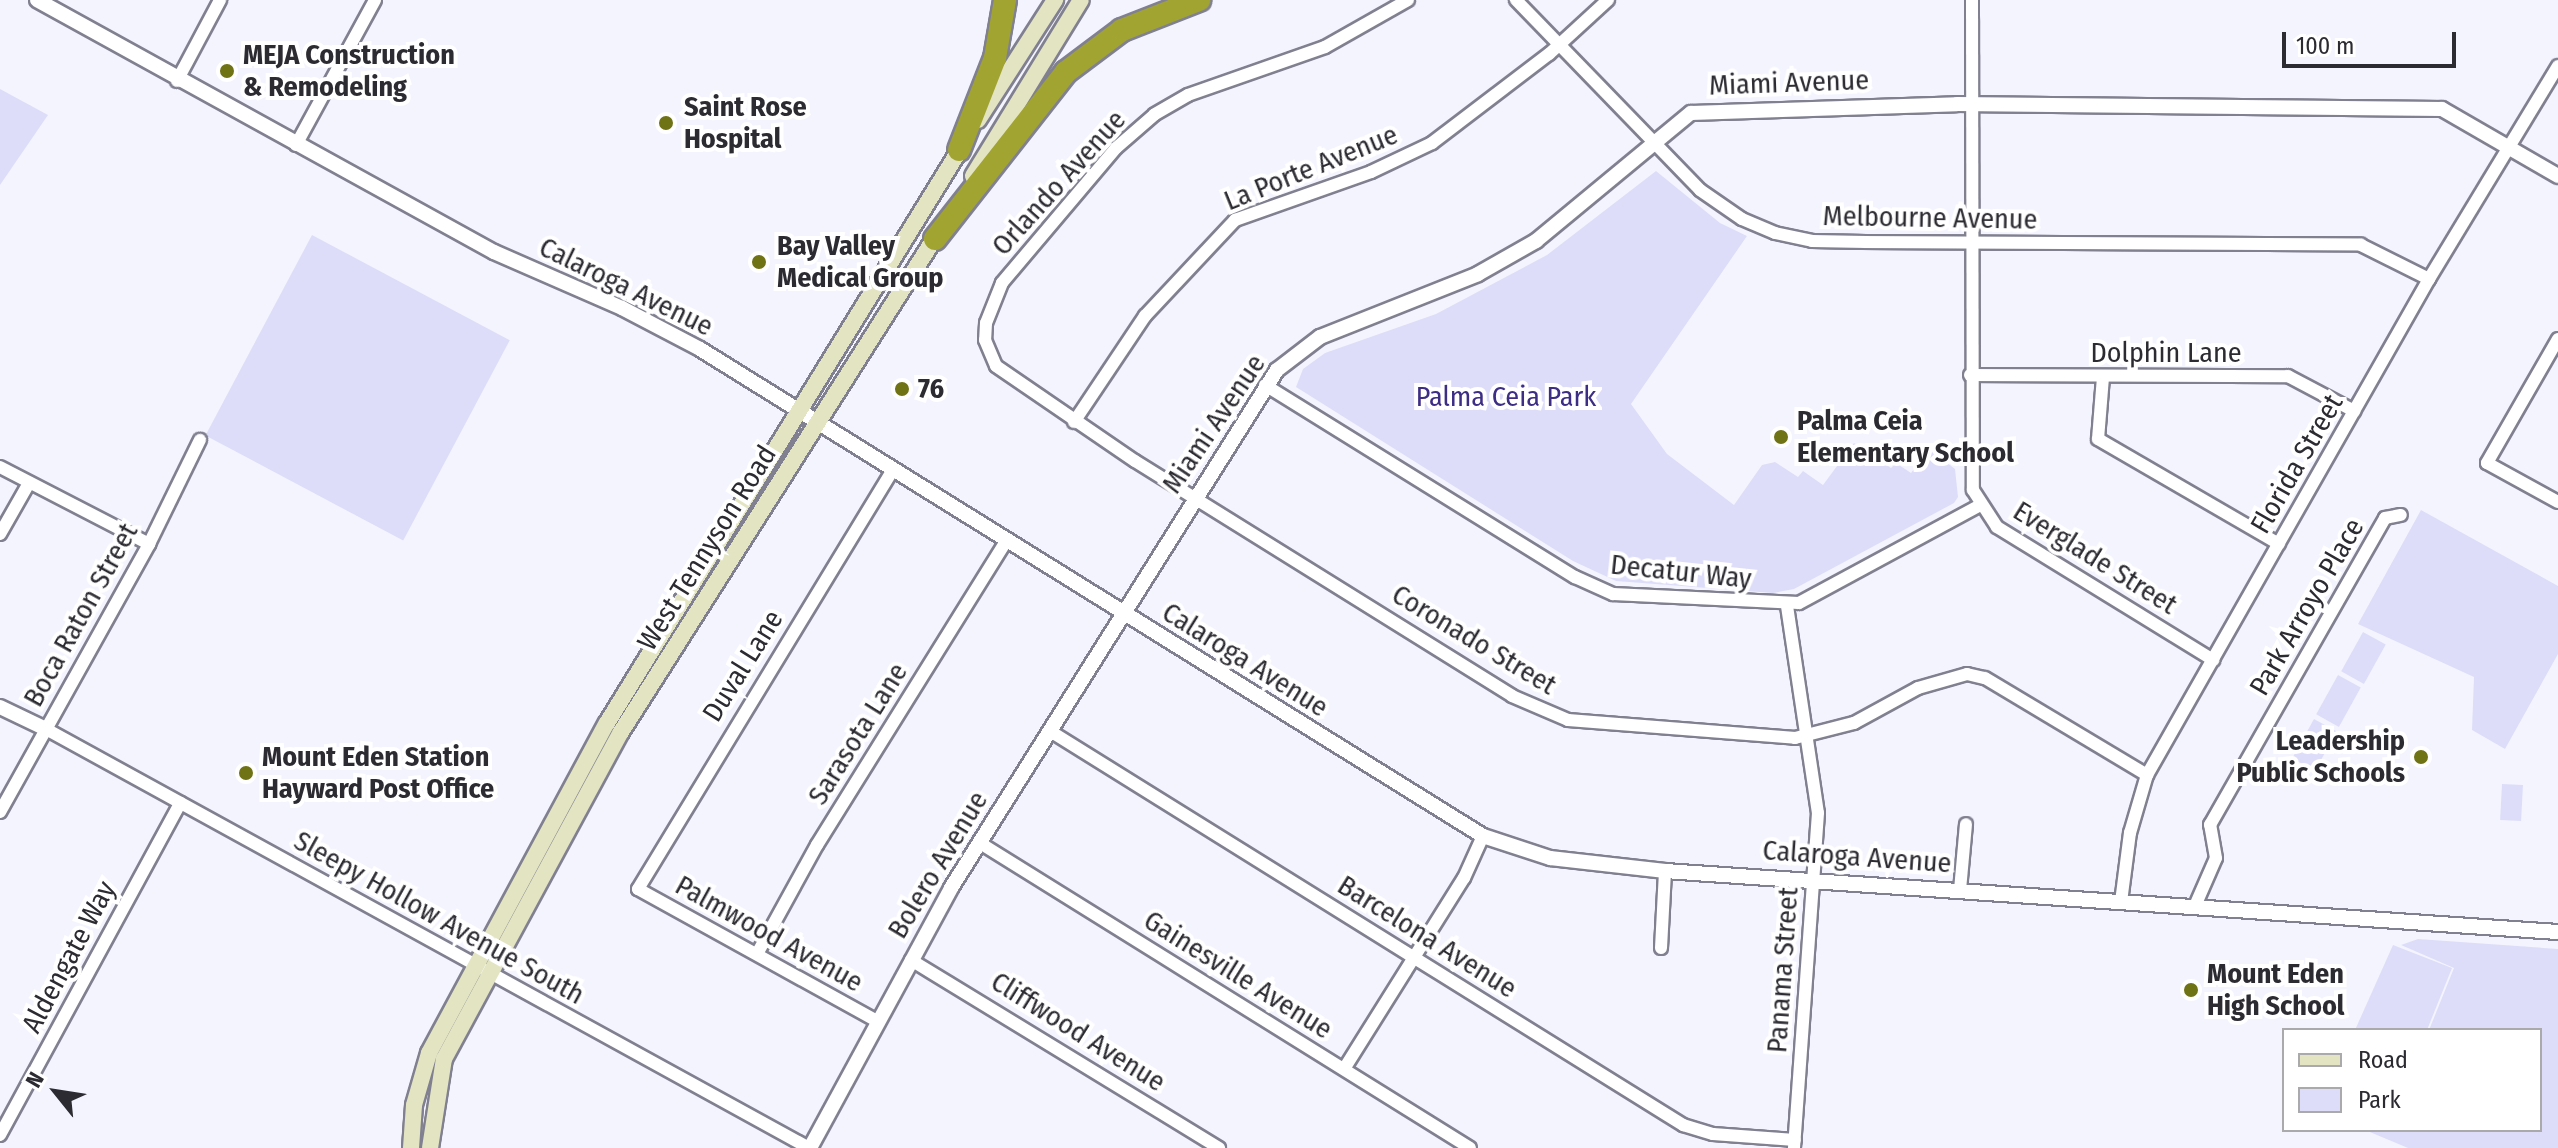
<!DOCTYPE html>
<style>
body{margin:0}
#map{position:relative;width:2558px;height:1148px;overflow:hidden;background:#f4f4ff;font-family:"Fira Sans Condensed",sans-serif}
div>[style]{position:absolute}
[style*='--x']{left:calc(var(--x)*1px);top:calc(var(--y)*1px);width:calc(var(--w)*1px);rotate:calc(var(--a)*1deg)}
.green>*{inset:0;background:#ddddf9;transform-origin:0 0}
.roads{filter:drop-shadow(2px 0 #808090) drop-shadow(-2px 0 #808090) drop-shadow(0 2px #808090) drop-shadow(0 -2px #808090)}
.minor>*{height:12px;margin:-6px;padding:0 6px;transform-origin:6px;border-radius:6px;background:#fff}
.tertiary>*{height:14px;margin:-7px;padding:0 7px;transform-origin:7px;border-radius:7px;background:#fff}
.secondary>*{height:16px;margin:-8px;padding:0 8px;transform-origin:8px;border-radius:8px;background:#e3e4c1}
.motorway>*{height:22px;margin:-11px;padding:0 11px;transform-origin:11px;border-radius:11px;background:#a2a431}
.dots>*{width:22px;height:22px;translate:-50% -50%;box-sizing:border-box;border:4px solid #fff;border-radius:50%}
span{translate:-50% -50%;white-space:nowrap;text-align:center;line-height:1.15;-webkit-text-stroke:8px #fff;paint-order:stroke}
.poi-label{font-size:28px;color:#2b2b31;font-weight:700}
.left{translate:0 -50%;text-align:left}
.right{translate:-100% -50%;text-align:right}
.street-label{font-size:28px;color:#2b2b31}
.park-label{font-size:28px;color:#3d2d85}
.legend{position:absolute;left:2282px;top:1028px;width:260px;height:104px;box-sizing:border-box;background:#fff;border:2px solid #aaaaad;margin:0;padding:10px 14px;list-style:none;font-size:24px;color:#2b2b31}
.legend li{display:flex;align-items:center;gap:16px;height:40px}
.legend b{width:40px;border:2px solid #aaaaad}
.north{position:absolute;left:16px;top:1052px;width:80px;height:80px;-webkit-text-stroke:6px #fff;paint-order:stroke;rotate:300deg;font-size:22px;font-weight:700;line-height:32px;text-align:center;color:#2b2b31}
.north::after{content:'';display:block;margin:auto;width:28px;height:36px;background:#2b2b31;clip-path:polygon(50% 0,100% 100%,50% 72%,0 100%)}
.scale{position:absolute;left:2282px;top:32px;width:174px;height:36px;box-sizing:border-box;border:4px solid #2b2b31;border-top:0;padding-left:10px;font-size:24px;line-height:28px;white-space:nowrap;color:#2b2b31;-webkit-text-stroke:6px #fff;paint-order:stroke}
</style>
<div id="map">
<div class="green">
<i style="clip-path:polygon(0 89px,48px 115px,0 185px)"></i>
<i style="clip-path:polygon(1656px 171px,1720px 223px,1747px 236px,1631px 404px,1667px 454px,1734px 505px,1762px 465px,1775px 462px,1798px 477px,1803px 471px,1823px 485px,1854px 443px,1891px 468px,1896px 463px,1911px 473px,1929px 449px,1955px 469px,1958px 497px,1954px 503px,1794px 589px,1773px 593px,1616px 581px,1573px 561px,1296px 387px,1303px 369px,1325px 353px,1436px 314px,1547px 255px)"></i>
<i style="left:312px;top:235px;width:224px;height:227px;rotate:28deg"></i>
<i style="clip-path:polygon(2421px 510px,2558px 586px,2558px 654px,2505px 749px,2472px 730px,2474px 677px,2358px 624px)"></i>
<i style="left:2363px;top:632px;width:26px;height:45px;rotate:29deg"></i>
<i style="left:2338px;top:675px;width:26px;height:45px;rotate:29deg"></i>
<i style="left:2314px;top:719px;width:26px;height:45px;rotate:29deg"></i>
<i style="left:2502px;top:784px;width:21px;height:36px;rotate:3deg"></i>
<i style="clip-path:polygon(2418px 939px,2558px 949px,2558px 1148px,2408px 1148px,2365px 1130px,2540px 1130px,2540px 1030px,2429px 1030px,2454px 968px,2401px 945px)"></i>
<i style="clip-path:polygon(2393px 945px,2452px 968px,2427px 1030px,2355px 1030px)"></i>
</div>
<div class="roads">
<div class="minor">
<i style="--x:1408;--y:0;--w:95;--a:150.5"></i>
<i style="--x:1325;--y:47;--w:145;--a:160.7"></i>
<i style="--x:1188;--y:95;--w:39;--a:150"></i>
<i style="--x:1154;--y:115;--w:50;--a:139"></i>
<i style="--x:1116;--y:148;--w:177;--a:130.2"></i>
<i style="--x:1002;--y:283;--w:43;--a:111.8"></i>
<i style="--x:986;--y:323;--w:17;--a:93"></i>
<i style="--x:985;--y:340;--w:28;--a:67"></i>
<i style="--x:996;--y:366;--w:168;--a:34.4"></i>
<i style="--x:1135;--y:461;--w:444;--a:31.9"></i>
<i style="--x:1512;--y:696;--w:61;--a:23.2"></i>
<i style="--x:1568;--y:720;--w:228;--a:4.5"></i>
<i style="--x:1795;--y:738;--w:61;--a:-14.3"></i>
<i style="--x:1854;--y:723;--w:73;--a:-28.7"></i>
<i style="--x:1918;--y:688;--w:51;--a:-15.9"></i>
<i style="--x:1967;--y:674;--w:18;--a:13"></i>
<i style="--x:1985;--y:678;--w:189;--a:30.9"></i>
<i style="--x:1516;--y:0;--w:264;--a:45.9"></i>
<i style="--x:1700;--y:190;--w:51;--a:34.6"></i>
<i style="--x:1742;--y:219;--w:36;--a:23"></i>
<i style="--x:1775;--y:233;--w:38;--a:12"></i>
<i style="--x:1812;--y:241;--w:54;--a:1.1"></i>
<i style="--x:1866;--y:242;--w:495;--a:0.3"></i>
<i style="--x:2361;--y:245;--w:76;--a:26.6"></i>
<i style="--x:1972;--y:0;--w:490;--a:89.9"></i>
<i style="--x:1973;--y:490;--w:44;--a:57"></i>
<i style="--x:1997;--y:527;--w:254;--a:31.6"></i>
<i style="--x:177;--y:81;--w:92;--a:-62"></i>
<i style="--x:296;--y:145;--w:165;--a:-61.4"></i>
<i style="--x:2558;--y:339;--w:143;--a:119.8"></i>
<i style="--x:2487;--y:463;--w:81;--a:28.8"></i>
<i style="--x:1970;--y:375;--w:318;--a:0.2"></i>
<i style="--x:2288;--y:376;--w:75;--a:27.9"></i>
<i style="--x:2103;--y:377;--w:62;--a:94.6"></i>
<i style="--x:2098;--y:439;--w:209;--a:30.1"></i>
<i style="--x:1265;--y:385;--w:365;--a:31.8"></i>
<i style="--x:1575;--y:577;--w:42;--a:24.1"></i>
<i style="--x:1613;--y:594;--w:186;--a:2.8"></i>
<i style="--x:1799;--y:603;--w:206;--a:-28.4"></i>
<i style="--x:1074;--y:422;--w:128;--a:-56.2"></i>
<i style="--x:1145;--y:316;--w:132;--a:-46.8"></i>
<i style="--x:1235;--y:220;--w:144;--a:-19.4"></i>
<i style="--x:1371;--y:172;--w:68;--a:-25.4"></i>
<i style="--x:1432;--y:143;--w:147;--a:-37.3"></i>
<i style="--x:1549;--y:54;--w:80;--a:-42.5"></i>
<i style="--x:0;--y:467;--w:168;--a:27.3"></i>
<i style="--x:0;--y:534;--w:59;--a:-60.4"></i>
<i style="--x:1787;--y:606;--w:209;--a:81.5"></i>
<i style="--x:1818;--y:813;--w:336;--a:94.1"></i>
<i style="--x:46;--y:729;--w:870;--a:28.77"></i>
<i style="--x:1050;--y:731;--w:746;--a:31.9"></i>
<i style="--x:1683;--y:1125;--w:31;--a:17"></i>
<i style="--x:1713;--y:1134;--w:82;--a:4.2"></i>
<i style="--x:0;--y:812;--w:307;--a:-60.9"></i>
<i style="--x:149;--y:544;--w:116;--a:-63.9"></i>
<i style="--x:980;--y:843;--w:577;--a:31.9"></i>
<i style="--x:1960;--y:890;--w:66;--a:-84.8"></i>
<i style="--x:2121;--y:902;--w:70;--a:-82.6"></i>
<i style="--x:2130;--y:833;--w:60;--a:-73.7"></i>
<i style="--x:2147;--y:775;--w:571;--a:-60.38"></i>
<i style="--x:2429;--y:279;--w:249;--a:-58.8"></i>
<i style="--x:2195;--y:906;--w:52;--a:-66.4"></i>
<i style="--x:2216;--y:858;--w:34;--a:-100"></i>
<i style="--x:2210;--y:825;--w:353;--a:-60.3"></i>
<i style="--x:2385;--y:518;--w:16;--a:-11"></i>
<i style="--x:1661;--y:948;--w:77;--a:-87"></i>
<i style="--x:757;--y:954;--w:124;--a:-61.2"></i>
<i style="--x:817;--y:845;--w:356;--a:-58.1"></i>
<i style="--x:911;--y:960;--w:361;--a:31.4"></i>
<i style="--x:877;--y:1021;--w:273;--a:-151.1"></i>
<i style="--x:638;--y:889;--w:489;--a:-58.7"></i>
<i style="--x:1344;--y:1069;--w:226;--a:-57.9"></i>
<i style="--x:1464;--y:878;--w:46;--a:-65.7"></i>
<i style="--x:0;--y:1135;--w:378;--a:-61.5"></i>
</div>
<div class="tertiary">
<i style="--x:37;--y:0;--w:522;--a:28.87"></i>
<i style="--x:494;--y:252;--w:140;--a:23.6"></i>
<i style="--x:622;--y:308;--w:88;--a:27.7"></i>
<i style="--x:700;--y:349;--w:922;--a:31.88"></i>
<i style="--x:1483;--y:836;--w:71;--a:18.2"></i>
<i style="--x:1550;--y:858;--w:116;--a:6.4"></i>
<i style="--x:1665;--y:871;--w:895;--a:3.91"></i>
<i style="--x:0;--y:707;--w:51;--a:25.6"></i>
<i style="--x:810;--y:1148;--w:296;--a:-61.5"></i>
<i style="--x:951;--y:888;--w:612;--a:-57.82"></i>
<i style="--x:1277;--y:370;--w:54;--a:-37.5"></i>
<i style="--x:1320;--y:337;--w:170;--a:-21.7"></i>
<i style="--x:1478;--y:274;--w:67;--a:-29.6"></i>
<i style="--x:1536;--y:241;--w:201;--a:-39.6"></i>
<i style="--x:1691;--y:113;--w:266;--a:-1.9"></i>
<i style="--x:1957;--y:104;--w:485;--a:0.6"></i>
<i style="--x:2442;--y:109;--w:134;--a:30"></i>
</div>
<div class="secondary">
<i style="--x:978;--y:120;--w:143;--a:-57.3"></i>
<i style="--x:973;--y:176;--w:206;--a:-58.5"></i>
<i style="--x:411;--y:1148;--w:43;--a:-86"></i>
<i style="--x:414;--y:1105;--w:54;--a:-73.9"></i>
<i style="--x:429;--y:1053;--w:375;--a:-61.7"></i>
<i style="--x:607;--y:723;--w:681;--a:-58.39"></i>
<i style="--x:430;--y:1148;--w:90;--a:-81.1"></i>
<i style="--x:444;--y:1059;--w:372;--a:-61.6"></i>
<i style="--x:621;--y:732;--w:595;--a:-57.57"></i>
</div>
<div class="motorway">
<i style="--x:959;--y:150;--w:99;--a:-68.6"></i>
<i style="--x:995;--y:58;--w:59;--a:-80.2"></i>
<i style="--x:935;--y:239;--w:212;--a:-51.9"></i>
<i style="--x:1066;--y:72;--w:70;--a:-36.9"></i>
<i style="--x:1122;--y:30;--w:83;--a:-21.3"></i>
</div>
</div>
<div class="dots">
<i style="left:227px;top:71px;background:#707216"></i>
<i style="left:666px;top:123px;background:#707216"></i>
<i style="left:759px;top:262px;background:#707216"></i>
<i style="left:902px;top:389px;background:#707216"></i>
<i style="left:1781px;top:437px;background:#707216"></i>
<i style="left:2421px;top:757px;background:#707216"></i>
<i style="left:246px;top:773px;background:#707216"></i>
<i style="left:2191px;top:990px;background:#707216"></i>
</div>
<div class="poi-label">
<span class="left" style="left:243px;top:71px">MEJA Construction<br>&amp; Remodeling</span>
<span class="left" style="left:684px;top:123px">Saint Rose<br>Hospital</span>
<span class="left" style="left:777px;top:262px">Bay Valley<br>Medical Group</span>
<span class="left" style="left:918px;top:389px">76</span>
<span class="left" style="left:1797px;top:437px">Palma Ceia<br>Elementary School</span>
<span class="right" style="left:2405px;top:757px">Leadership<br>Public Schools</span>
<span class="left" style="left:262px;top:773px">Mount Eden Station<br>Hayward Post Office</span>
<span class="left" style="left:2207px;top:990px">Mount Eden<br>High School</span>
</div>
<div class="street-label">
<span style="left:1789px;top:83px;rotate:-2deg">Miami Avenue</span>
<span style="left:1311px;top:168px;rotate:-22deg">La Porte Avenue</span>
<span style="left:1059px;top:183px;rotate:-48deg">Orlando Avenue</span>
<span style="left:1930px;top:218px;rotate:1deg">Melbourne Avenue</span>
<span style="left:626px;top:287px;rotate:26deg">Calaroga Avenue</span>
<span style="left:2166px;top:353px">Dolphin Lane</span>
<span style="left:1214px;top:424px;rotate:-56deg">Miami Avenue</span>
<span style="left:2297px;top:464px;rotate:-60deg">Florida Street</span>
<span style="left:707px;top:548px;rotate:-58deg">West Tennyson Road</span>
<span style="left:2095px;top:558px;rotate:32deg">Everglade Street</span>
<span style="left:1681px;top:572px;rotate:6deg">Decatur Way</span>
<span style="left:2307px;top:607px;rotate:-60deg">Park Arroyo Place</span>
<span style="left:81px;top:615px;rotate:-61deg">Boca Raton Street</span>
<span style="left:1474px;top:640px;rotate:31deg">Coronado Street</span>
<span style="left:1245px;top:660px;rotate:32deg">Calaroga Avenue</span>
<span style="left:743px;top:666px;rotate:-58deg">Duval Lane</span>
<span style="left:858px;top:734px;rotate:-58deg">Sarasota Lane</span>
<span style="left:1857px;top:857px;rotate:4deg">Calaroga Avenue</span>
<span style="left:938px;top:865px;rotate:-59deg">Bolero Avenue</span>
<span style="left:439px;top:918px;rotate:29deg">Sleepy Hollow Avenue South</span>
<span style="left:769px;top:934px;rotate:29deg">Palmwood Avenue</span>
<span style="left:1427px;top:937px;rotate:32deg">Barcelona Avenue</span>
<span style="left:69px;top:957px;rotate:-62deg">Aldengate Way</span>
<span style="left:1783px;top:970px;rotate:-86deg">Panama Street</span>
<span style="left:1238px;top:975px;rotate:32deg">Gainesville Avenue</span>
<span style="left:1078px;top:1032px;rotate:32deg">Cliffwood Avenue</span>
</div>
<div class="park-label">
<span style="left:1506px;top:397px">Palma Ceia Park</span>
</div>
<ul class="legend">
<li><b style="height:10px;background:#e3e4c1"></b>Road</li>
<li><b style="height:22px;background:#ddddf9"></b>Park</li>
</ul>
<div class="north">N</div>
<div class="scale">100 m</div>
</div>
